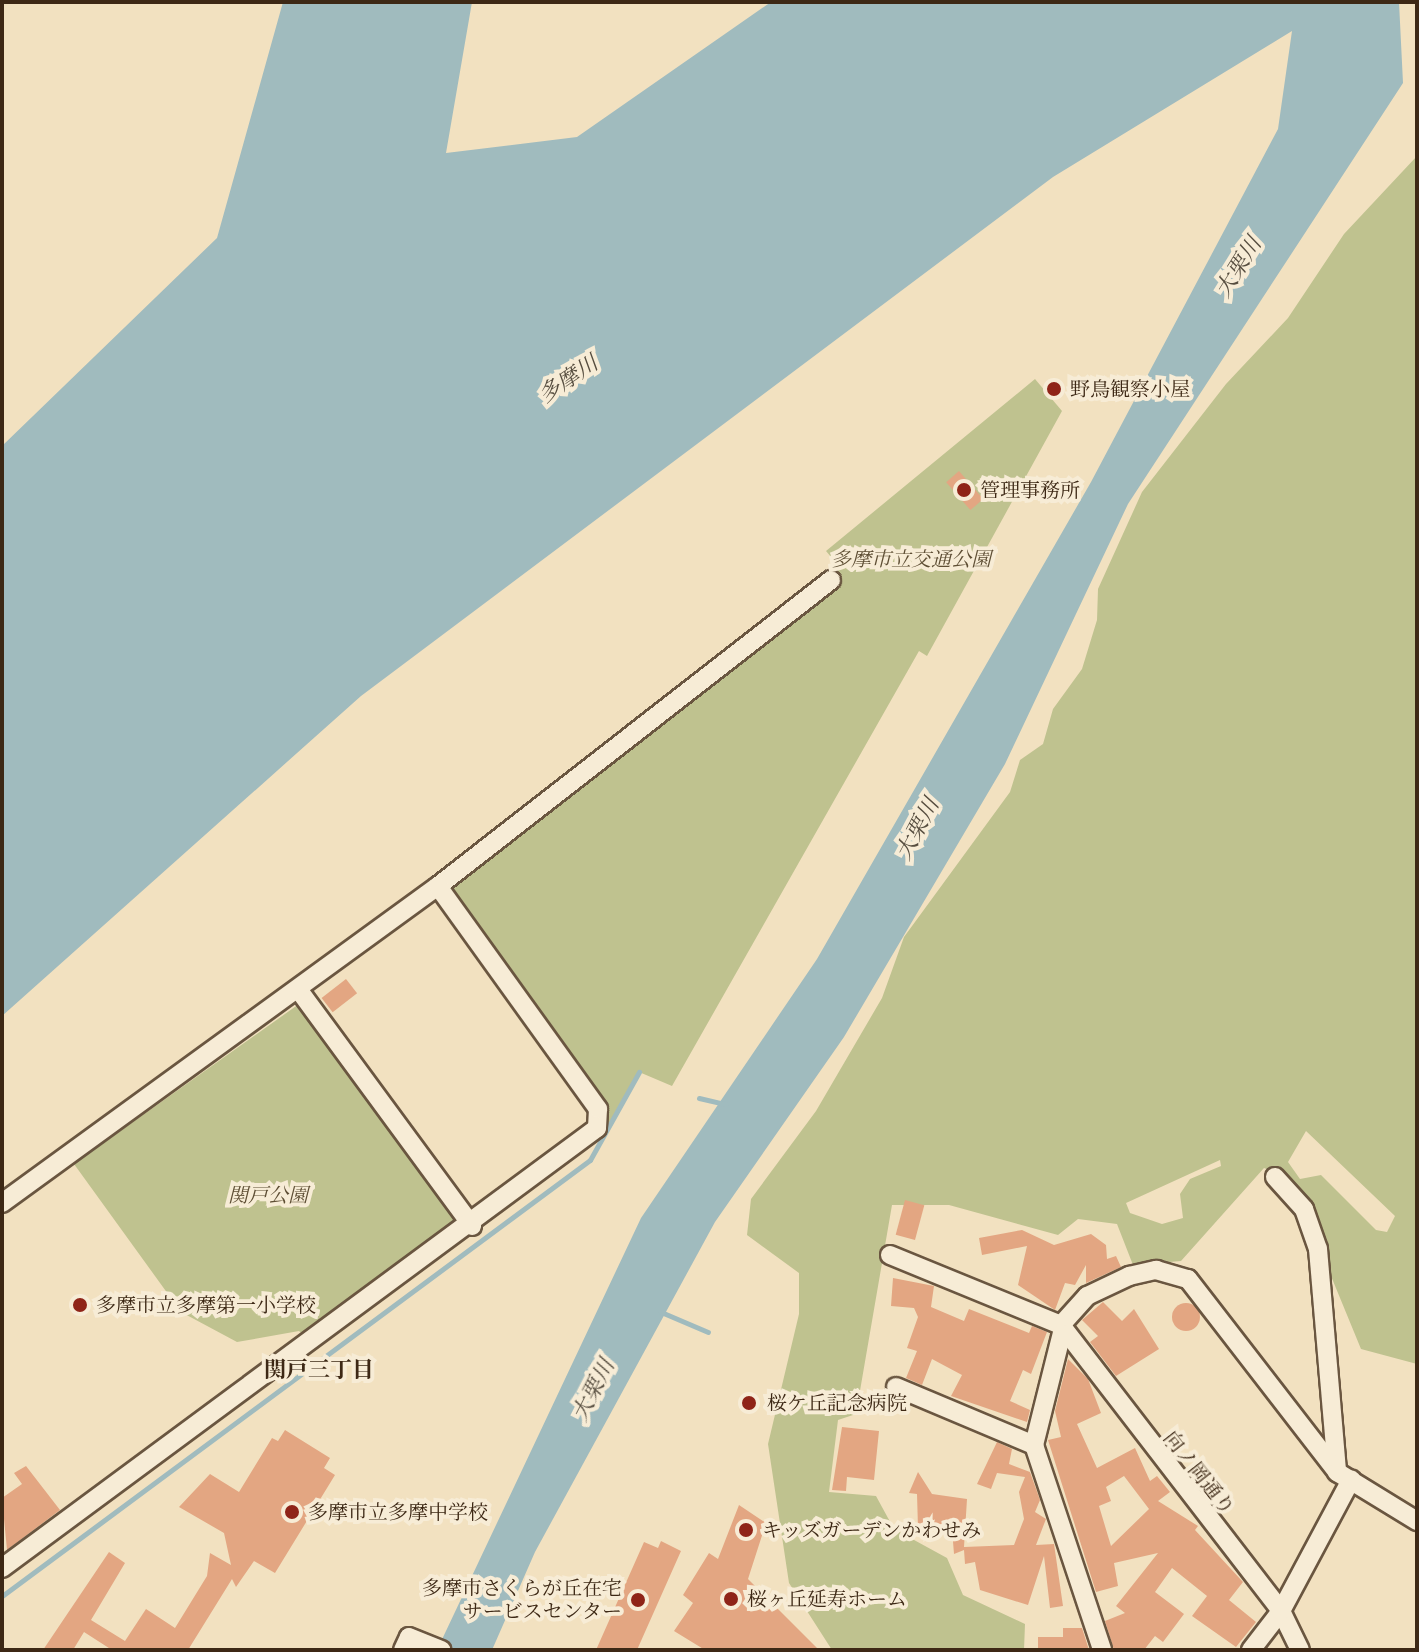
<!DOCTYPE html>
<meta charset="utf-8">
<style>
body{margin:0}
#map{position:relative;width:1419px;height:1652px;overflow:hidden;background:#f2e1c0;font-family:"Libre Caslon Text","Noto Serif JP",serif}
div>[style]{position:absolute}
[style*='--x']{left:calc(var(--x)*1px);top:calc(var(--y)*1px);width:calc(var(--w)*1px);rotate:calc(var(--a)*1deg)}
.green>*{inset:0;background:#bfc28f}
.water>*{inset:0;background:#a0bbbe}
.stream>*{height:5px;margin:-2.5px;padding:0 2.5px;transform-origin:2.5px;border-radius:2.5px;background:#a0bbbe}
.building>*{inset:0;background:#e3a682;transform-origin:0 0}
.round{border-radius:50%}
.roads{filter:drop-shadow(2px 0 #6a5640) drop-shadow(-2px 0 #6a5640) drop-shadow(0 2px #6a5640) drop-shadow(0 -2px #6a5640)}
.minor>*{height:18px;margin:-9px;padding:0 9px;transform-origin:9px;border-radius:9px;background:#f7ecd6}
.dots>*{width:22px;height:22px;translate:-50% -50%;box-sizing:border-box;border:4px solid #f7ecd6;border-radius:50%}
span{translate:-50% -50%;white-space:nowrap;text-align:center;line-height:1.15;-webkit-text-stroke:8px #f7ecd6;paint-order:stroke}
.poi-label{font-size:20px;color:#3d2815}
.left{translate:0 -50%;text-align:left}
.right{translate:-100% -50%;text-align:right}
.park-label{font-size:20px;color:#5e4e34;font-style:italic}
.street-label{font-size:20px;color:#3d2815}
.water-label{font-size:22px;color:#564d3f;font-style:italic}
.neighbourhood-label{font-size:22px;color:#3d2815;font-weight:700}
.frame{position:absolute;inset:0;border:4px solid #3d2815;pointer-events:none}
</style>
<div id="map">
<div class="green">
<i style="clip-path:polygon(evenodd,1417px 156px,1417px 1364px,1361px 1349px,1324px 1259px,1276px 1173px,1264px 1168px,1181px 1261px,1133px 1265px,1117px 1224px,1078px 1219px,1058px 1235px,949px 1205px,892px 1205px,856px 1414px,838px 1420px,829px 1492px,876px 1496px,894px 1529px,947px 1558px,963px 1595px,1025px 1624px,1024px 1650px,832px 1650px,789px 1583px,768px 1444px,799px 1314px,799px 1273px,747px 1235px,751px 1199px,816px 1111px,882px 998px,904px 937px,1010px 792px,1020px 760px,1043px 744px,1053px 709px,1082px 669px,1097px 620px,1098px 589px,1142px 492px,1226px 384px,1288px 318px,1344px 234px,1417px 156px,1306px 1131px,1395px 1216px,1387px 1232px,1376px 1230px,1321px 1175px,1300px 1179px,1288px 1162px,1306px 1131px,1417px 156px,1220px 1160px,1221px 1166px,1190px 1179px,1180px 1194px,1183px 1218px,1162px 1224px,1130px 1213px,1126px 1203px,1220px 1160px)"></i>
<i style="clip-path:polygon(1035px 379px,1062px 411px,927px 656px,919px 651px,672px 1086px,639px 1072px,606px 1132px,597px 1128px,598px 1109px,455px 897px,453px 884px,835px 585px,826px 575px,837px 564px,826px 551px)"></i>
<i style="clip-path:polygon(299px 1004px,454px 1218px,453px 1228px,307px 1338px,299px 1331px,237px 1342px,181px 1312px,74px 1164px)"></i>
</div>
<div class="water">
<i style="clip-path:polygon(283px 2px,472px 2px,446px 153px,577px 137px,771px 2px,1399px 2px,1403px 83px,1128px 504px,1005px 764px,844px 1037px,715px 1222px,535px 1552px,492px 1650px,437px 1650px,641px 1218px,817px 959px,1091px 482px,1278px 129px,1292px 31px,1053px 177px,361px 696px,2px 1016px,2px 446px,217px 238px)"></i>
</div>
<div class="stream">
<i style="--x:699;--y:1098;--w:27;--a:13"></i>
<i style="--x:661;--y:1312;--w:51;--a:23.1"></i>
<i style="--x:2;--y:1596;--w:732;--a:-36.56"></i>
<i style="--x:590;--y:1160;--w:101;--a:-60.9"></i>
</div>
<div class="building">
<i style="left:959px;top:471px;width:37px;height:17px;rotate:49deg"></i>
<i style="left:346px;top:979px;width:18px;height:31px;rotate:52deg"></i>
<i style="left:905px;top:1200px;width:20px;height:36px;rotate:15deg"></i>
<i style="clip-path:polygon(1022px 1230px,1054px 1245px,1091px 1234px,1106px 1245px,1107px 1259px,1116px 1256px,1121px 1267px,1086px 1283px,1086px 1265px,1075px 1285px,1065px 1283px,1055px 1310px,1018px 1285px,1027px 1246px,982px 1255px,979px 1238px)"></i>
<i style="clip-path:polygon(893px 1278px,934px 1286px,931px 1307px,964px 1321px,969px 1309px,1029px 1333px,1032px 1326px,1047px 1332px,1031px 1374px,1023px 1370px,1010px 1401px,1030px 1410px,1027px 1422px,951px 1396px,962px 1375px,932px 1359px,922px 1385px,906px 1378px,917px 1351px,907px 1348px,918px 1317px,914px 1308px,891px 1306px)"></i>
<i style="clip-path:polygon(1103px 1302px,1122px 1321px,1134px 1309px,1159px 1349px,1116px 1376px,1090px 1342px,1098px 1336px,1082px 1320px)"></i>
<i class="round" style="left:1172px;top:1303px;width:28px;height:28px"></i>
<i style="clip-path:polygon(evenodd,1068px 1359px,1088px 1379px,1101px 1413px,1077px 1424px,1097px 1468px,1135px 1448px,1150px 1481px,1157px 1476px,1170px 1492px,1158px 1501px,1198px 1526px,1195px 1530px,1243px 1582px,1229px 1600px,1256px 1622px,1236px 1647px,1192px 1616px,1207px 1596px,1172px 1568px,1155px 1592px,1184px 1614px,1163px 1642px,1155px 1636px,1144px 1650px,1114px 1650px,1105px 1621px,1125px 1613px,1116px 1606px,1158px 1553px,1114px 1563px,1118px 1586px,1096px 1592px,1048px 1440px,1061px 1437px,1055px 1411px,1068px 1359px,1124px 1476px,1149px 1509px,1111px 1546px,1099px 1506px,1111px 1501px,1106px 1487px,1124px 1476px)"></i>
<i style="clip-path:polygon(842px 1427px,879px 1431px,874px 1480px,847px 1477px,846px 1491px,832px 1490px)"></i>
<i style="clip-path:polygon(285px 1430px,330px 1458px,324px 1468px,335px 1475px,275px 1573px,254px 1561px,236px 1587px,232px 1579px,188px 1650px,112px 1650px,84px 1632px,73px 1650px,43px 1650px,109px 1552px,125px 1563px,91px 1620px,125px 1641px,146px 1609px,175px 1628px,207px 1576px,210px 1553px,231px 1565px,224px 1533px,179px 1507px,210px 1474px,239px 1492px,272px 1438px,278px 1441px)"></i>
<i style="clip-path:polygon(997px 1442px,1012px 1449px,1009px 1464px,1030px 1472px,1040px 1500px,1035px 1512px,1046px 1519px,1036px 1545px,1054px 1544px,1063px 1606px,1050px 1608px,1044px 1556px,1028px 1605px,980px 1590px,975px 1562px,965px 1564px,964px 1550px,954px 1554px,952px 1529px,918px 1528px,917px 1494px,909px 1493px,918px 1472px,932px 1494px,967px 1499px,964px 1547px,1014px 1545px,1024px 1519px,1019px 1492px,1025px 1477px,997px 1473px,991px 1489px,977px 1484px)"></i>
<i style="clip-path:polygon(26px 1466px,60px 1510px,7px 1550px,2px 1498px,22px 1484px,14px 1473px)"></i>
<i style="clip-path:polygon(739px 1505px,766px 1523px,748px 1579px,819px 1650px,705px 1650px,674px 1631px,693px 1603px,683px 1595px,709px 1553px,718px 1559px)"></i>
<i style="clip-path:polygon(661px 1541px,681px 1551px,637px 1650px,596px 1650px,644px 1542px,658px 1548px)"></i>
<i style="clip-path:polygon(1063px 1628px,1082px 1628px,1089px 1650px,1038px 1650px,1038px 1637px,1063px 1637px)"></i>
</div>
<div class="roads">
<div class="minor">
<i style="--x:298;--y:989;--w:294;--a:53.7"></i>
<i style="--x:1275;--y:1177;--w:43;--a:47.8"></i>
<i style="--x:1304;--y:1209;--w:42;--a:70.7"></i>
<i style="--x:1318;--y:1249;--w:224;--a:85.1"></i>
<i style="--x:2;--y:1203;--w:539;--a:-36.02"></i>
<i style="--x:438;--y:886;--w:498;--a:-37.9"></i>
<i style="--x:890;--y:1255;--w:185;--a:22.3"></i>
<i style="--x:1061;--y:1325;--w:39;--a:-48"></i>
<i style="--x:1087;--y:1296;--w:47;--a:-25.5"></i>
<i style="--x:1129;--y:1276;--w:28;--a:-13"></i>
<i style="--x:1156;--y:1270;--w:33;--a:16"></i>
<i style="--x:1188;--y:1279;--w:244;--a:52.3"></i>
<i style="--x:1337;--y:1472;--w:94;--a:31.5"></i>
<i style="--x:1061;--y:1325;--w:361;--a:52.4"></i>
<i style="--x:1281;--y:1611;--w:43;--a:64"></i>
<i style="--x:896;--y:1387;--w:150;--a:22.8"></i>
<i style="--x:1034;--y:1445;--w:216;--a:71.6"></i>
<i style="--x:1034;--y:1445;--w:115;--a:-76"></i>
<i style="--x:2;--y:1568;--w:740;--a:-36.48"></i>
<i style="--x:597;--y:1128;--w:19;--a:-87"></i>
<i style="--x:598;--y:1109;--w:274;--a:-125.7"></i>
<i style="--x:403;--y:1650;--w:14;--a:-65"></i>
<i style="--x:409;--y:1637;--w:35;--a:22"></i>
<i style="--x:1251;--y:1650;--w:49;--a:-52.4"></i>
<i style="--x:1281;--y:1611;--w:149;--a:-61.9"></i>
</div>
</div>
<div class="dots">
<i style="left:1054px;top:389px;background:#8f2418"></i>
<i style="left:964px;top:490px;background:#8f2418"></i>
<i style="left:80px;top:1305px;background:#8f2418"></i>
<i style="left:749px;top:1403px;background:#8f2418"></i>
<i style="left:292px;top:1512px;background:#8f2418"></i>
<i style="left:746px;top:1530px;background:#8f2418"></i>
<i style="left:731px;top:1599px;background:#8f2418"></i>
<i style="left:638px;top:1600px;background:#8f2418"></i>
</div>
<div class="poi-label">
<span class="left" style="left:1070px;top:389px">野鳥観察小屋</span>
<span class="left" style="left:980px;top:490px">管理事務所</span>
<span class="left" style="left:96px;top:1305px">多摩市立多摩第一小学校</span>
<span class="left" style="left:767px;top:1403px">桜ケ丘記念病院</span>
<span class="left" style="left:308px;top:1512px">多摩市立多摩中学校</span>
<span class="left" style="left:762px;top:1530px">キッズガーデンかわせみ</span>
<span class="right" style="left:622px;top:1600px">多摩市さくらが丘在宅<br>サービスセンター</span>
<span class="left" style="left:747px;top:1599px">桜ヶ丘延寿ホーム</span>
</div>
<div class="park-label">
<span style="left:911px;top:559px">多摩市立交通公園</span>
<span style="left:268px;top:1195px">関戸公園</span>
</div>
<div class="street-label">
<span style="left:1199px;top:1473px;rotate:52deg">向ノ岡通り</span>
</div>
<div class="water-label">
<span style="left:1238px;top:267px;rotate:-58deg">大栗川</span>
<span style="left:568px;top:379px;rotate:-34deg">多摩川</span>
<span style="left:917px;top:829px;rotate:-62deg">大栗川</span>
<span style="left:593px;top:1390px;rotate:-63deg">大栗川</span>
</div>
<div class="neighbourhood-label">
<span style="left:319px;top:1370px">関戸三丁目</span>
</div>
<div class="frame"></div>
</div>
